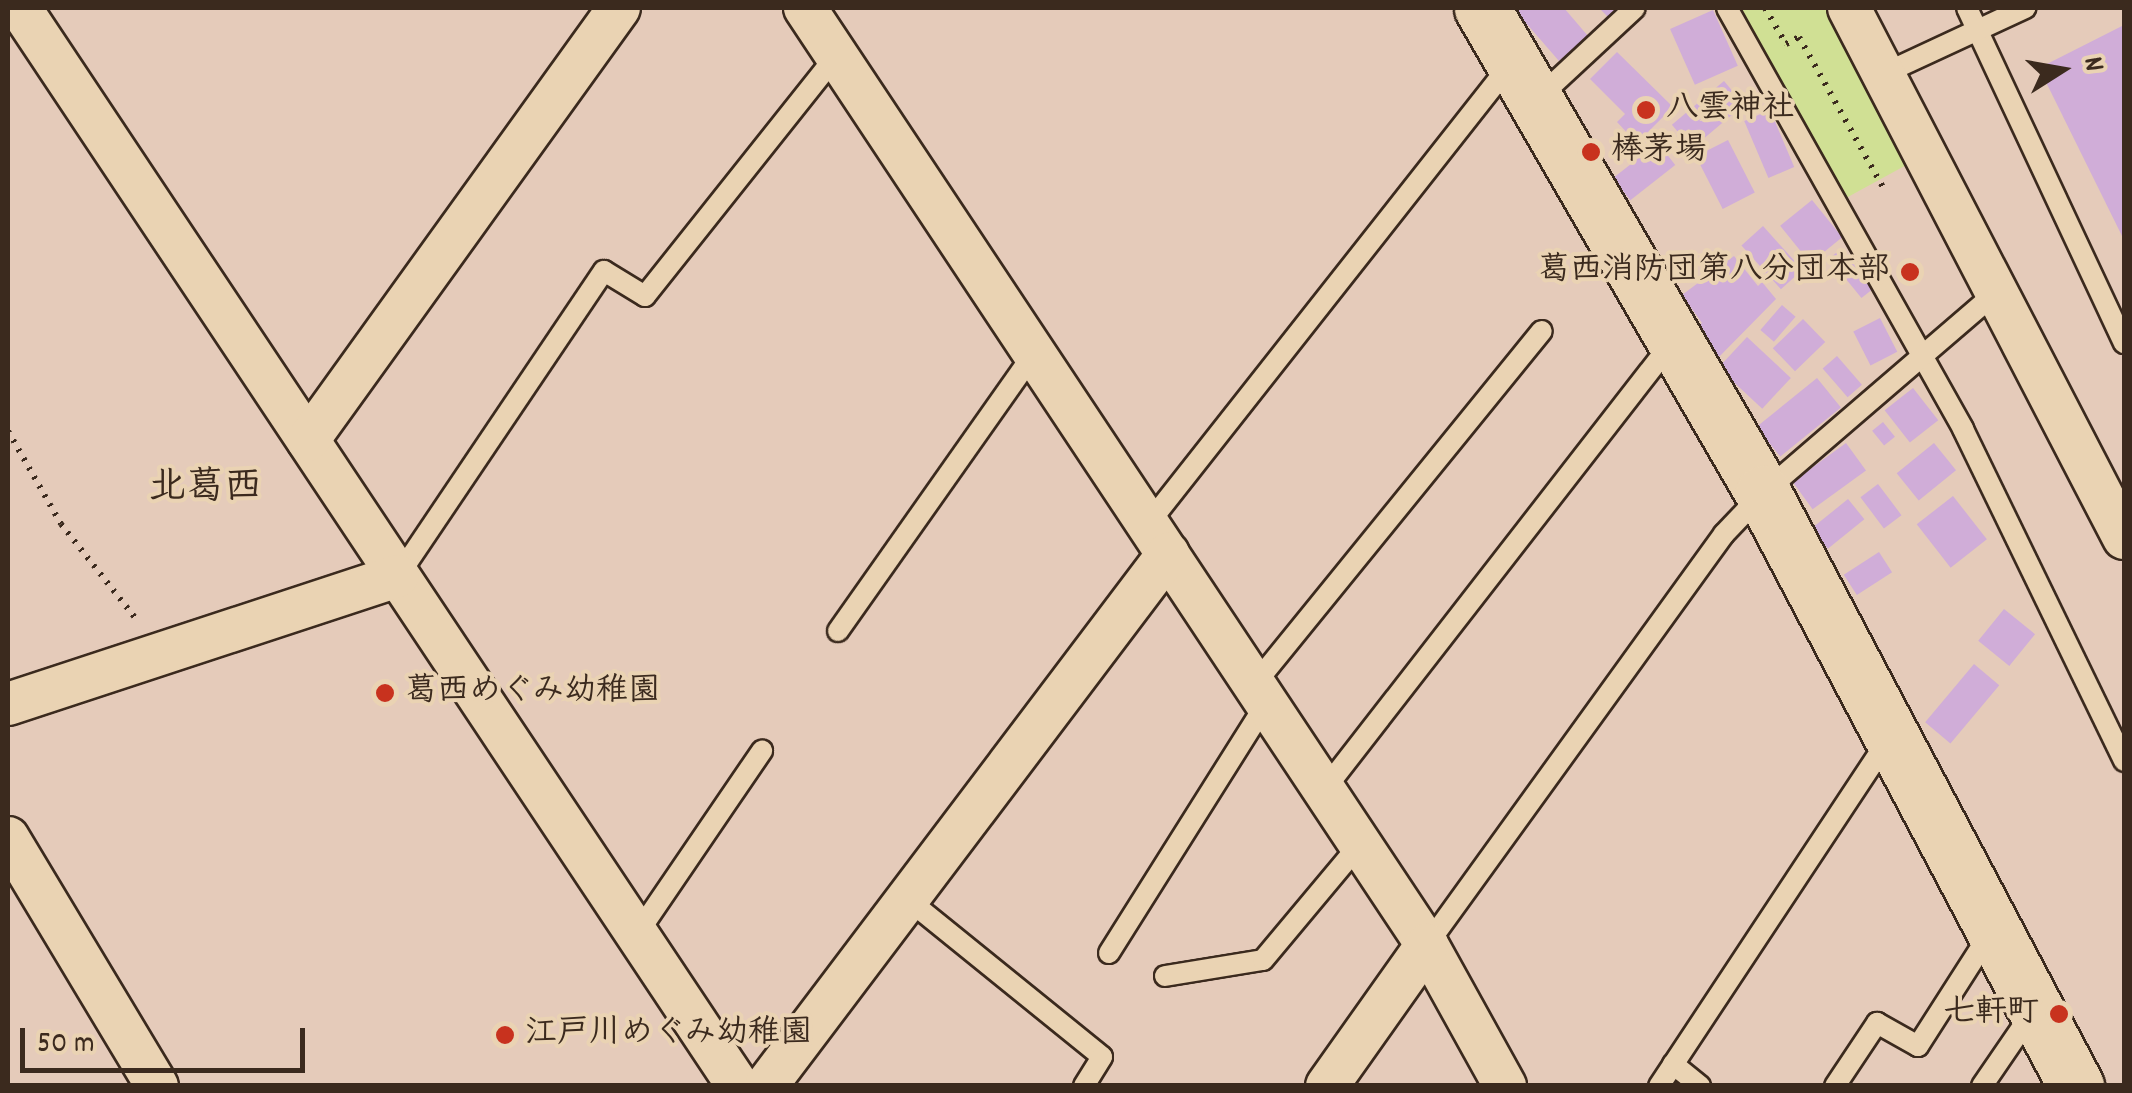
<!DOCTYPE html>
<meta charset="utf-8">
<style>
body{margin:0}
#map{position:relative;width:2132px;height:1093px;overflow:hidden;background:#e5cbba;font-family:Dekko,"Klee One",sans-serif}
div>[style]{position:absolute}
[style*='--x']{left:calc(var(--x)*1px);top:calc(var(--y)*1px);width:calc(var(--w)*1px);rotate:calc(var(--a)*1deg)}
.green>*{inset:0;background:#d0e094}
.building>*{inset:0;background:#d0add8;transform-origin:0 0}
.path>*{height:6px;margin-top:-3px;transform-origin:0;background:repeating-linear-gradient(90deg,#3b2a1e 0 2.5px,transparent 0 10.5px)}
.roads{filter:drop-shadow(2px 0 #3b2a1e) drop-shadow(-2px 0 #3b2a1e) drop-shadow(0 2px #3b2a1e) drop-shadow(0 -2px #3b2a1e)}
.lane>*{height:20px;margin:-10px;padding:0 10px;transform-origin:10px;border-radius:10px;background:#ead3b3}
.street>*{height:42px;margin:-21px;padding:0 21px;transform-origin:21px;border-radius:21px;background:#ead3b3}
.secondary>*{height:55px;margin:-27.5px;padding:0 27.5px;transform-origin:27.5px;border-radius:27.5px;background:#ead3b3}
.dots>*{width:28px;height:28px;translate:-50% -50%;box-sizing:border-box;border:5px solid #ead3b3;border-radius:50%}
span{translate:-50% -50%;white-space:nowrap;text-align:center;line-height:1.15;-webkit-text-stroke:8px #ead3b3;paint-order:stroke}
.poi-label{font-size:32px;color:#3b2a1e;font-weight:700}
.left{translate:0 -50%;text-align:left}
.right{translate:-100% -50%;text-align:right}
.quarter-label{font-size:38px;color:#3b2a1e;font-weight:700}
.frame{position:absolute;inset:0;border:10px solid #3b2a1e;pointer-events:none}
.north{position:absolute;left:2012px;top:20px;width:100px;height:100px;-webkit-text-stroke:8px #ead3b3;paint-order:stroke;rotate:79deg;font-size:28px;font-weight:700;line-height:40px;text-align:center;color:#3b2a1e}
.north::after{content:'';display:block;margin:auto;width:35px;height:45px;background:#3b2a1e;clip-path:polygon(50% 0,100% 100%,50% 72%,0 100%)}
.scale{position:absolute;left:20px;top:1028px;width:285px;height:45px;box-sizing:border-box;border:5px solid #3b2a1e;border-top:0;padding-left:12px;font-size:30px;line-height:35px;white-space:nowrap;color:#3b2a1e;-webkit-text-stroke:8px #ead3b3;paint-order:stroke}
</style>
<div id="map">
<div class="green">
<i style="clip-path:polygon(1740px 8px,1830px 8px,1910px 163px,1846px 198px)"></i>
</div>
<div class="building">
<i style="clip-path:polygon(1513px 8px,1564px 8px,1588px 36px,1559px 61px)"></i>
<i style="clip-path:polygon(1599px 8px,1618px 8px,1609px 18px)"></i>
<i style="left:1713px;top:10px;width:61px;height:47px;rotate:66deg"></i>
<i style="clip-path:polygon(2124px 25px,2124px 240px,2039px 68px)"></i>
<i style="clip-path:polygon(1617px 52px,1673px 107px,1643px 137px,1639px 133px,1633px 139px,1617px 122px,1625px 114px,1590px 79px)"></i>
<i style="left:1724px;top:81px;width:31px;height:68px;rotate:50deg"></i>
<i style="left:1770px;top:110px;width:62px;height:28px;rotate:67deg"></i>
<i style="left:1728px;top:140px;width:59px;height:36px;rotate:63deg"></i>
<i style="left:1658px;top:143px;width:28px;height:57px;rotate:52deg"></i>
<i style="left:1812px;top:200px;width:48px;height:41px;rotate:51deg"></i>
<i style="left:1763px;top:226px;width:59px;height:29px;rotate:48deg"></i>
<i style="left:1841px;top:249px;width:51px;height:15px;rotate:51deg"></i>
<i style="clip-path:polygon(1734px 256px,1758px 286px,1762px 282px,1776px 299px,1715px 361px,1694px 329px,1702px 323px,1682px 295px)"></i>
<i style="left:1782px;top:305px;width:18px;height:33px;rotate:41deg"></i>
<i style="left:1880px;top:318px;width:38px;height:30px;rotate:63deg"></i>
<i style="left:1803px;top:319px;width:32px;height:42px;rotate:46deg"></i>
<i style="left:1747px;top:337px;width:60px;height:42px;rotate:43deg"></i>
<i style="left:1837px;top:356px;width:38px;height:19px;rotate:49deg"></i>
<i style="left:1817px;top:378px;width:38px;height:78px;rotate:51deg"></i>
<i style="left:1913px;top:388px;width:41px;height:36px;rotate:52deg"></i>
<i style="left:1883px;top:422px;width:19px;height:14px;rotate:51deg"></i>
<i style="left:1846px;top:443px;width:34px;height:66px;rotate:54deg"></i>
<i style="left:1934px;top:443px;width:35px;height:48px;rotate:51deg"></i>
<i style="left:1878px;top:484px;width:39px;height:22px;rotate:53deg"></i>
<i style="left:1953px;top:496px;width:55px;height:46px;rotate:52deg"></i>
<i style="left:1848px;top:499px;width:26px;height:47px;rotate:51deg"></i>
<i style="left:1879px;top:552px;width:24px;height:42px;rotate:57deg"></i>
<i style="left:2004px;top:609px;width:40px;height:41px;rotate:39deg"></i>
<i style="left:1974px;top:664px;width:33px;height:76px;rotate:40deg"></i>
</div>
<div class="path">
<i style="--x:1765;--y:8;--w:42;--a:59.7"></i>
<i style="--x:1786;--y:44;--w:15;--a:-28"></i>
<i style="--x:1799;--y:37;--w:174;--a:60.8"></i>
<i style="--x:8;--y:431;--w:107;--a:60.3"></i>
<i style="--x:61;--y:524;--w:121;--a:51.7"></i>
</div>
<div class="roads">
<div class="lane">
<i style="--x:1727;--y:8;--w:483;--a:60.7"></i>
<i style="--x:1963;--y:429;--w:369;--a:64.1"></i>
<i style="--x:1967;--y:8;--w:370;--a:64.9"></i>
<i style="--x:1883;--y:74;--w:157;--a:-24.9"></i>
<i style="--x:1538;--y:98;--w:132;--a:-42.9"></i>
<i style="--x:1148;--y:524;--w:583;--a:-51.75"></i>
<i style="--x:398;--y:576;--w:368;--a:-56"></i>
<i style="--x:604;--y:271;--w:48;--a:31.4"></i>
<i style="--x:645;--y:296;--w:308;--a:-51.5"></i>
<i style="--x:838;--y:631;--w:340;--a:-54.8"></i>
<i style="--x:1254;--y:685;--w:456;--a:-50.9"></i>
<i style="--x:1324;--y:790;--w:569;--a:-52.14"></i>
<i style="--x:906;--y:898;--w:252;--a:39"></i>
<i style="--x:1102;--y:1057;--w:34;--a:122"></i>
<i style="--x:637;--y:934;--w:222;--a:-55.7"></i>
<i style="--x:1427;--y:945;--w:507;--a:-54.15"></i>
<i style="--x:1724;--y:534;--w:57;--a:-46.4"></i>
<i style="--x:1763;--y:493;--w:308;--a:-40.7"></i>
<i style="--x:1109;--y:953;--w:294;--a:-57.8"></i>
<i style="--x:1165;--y:976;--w:99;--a:-9.3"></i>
<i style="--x:1263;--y:960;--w:151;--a:-50.1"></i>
<i style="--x:1673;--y:1064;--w:35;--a:39"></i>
<i style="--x:1659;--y:1086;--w:414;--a:-56.5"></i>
<i style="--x:1835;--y:1086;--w:76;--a:-56.3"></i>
<i style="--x:1877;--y:1023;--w:47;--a:29.3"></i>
<i style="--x:1918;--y:1046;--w:135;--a:-57.4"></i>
<i style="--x:1982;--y:1086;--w:88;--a:-55.6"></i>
</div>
<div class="street">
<i style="--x:20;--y:8;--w:1295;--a:56.33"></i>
<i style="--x:805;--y:8;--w:1125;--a:56.42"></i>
<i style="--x:1427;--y:945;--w:161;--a:61"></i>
<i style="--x:1849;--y:8;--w:597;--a:62.58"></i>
<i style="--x:308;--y:440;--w:532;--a:-54.25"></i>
<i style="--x:8;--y:704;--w:410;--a:-18.2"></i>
<i style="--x:8;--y:838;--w:289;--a:59"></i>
<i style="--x:766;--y:1086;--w:667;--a:-52.92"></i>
<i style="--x:1327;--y:1086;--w:173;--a:-54.7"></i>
</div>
<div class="secondary">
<i style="--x:1482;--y:8;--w:561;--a:59.91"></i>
<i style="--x:1763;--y:493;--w:671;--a:62.17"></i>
</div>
</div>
<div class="dots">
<i style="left:1646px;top:110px;background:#c8321e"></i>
<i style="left:1591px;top:152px;background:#c8321e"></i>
<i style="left:1910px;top:272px;background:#c8321e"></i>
<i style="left:385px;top:693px;background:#c8321e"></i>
<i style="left:2059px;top:1014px;background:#c8321e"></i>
<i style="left:505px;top:1035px;background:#c8321e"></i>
</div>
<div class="poi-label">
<span class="left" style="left:1666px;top:110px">八雲神社</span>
<span class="left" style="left:1611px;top:152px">棒茅場</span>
<span class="right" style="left:1890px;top:272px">葛西消防団第八分団本部</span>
<span class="left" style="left:405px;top:693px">葛西めぐみ幼稚園</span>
<span class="right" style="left:2039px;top:1014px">七軒町</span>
<span class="left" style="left:525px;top:1035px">江戸川めぐみ幼稚園</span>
</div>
<div class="quarter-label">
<span style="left:205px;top:490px">北葛西</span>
</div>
<div class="frame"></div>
<div class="north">N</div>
<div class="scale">50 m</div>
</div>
